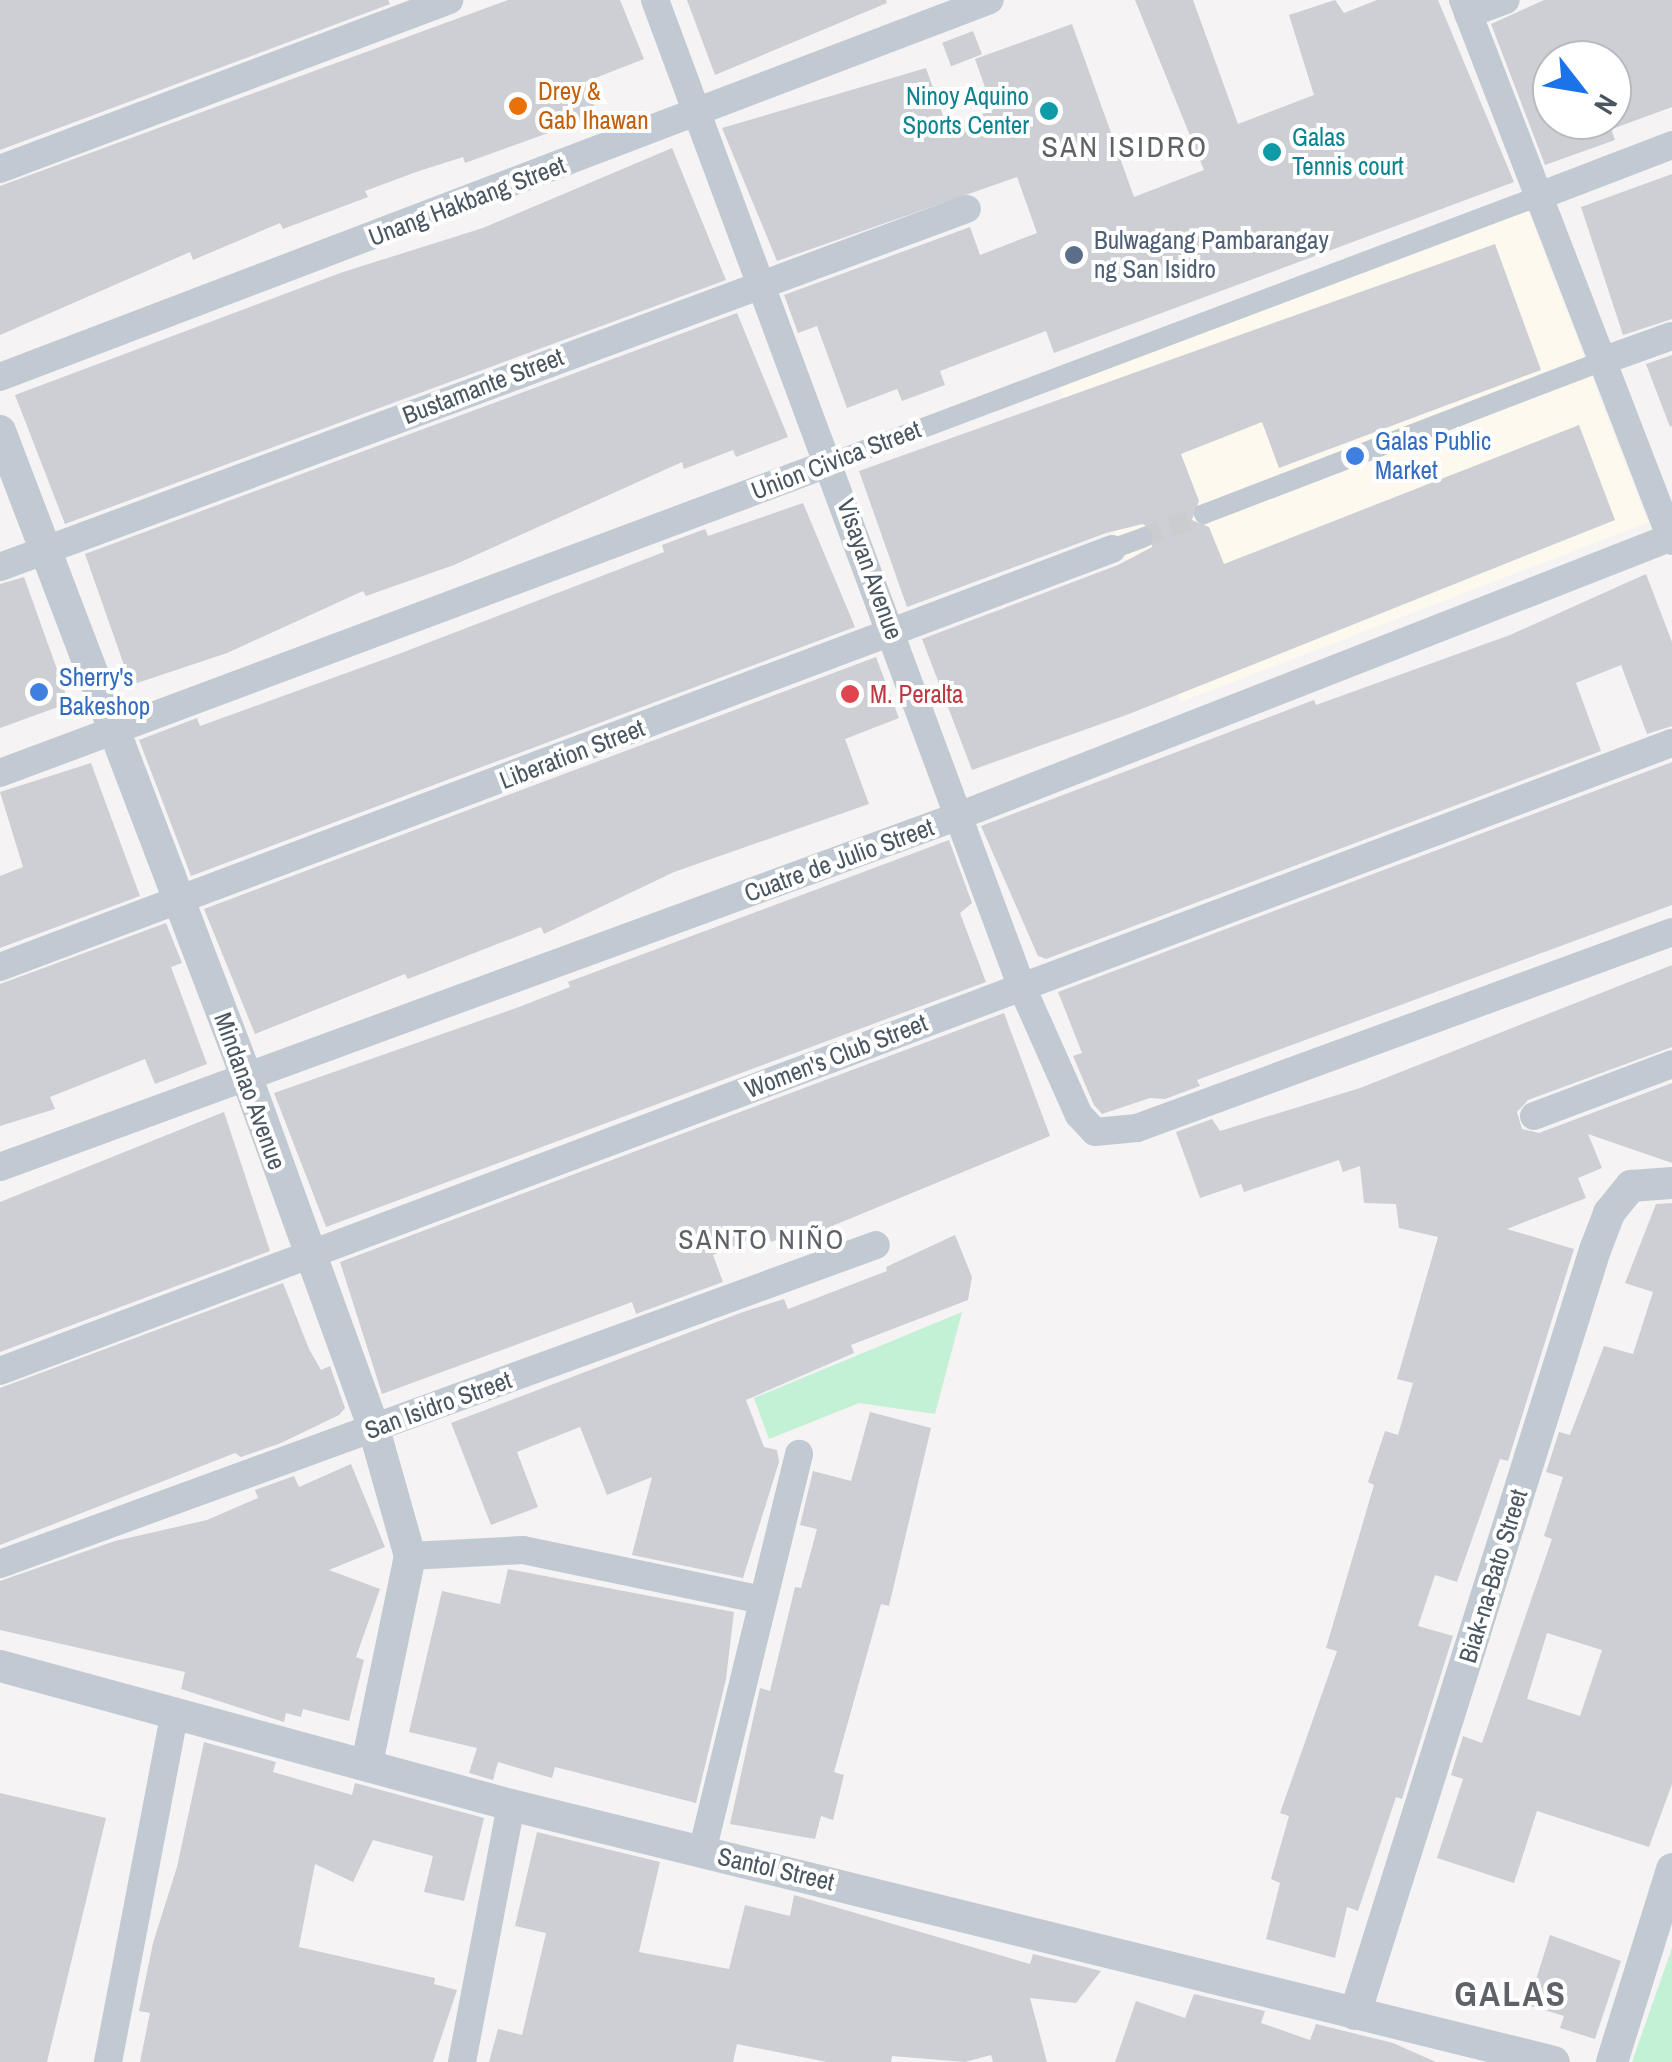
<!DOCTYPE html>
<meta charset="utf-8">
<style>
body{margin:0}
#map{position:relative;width:1672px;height:2062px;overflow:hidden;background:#f5f3f3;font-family:"Archivo Narrow",sans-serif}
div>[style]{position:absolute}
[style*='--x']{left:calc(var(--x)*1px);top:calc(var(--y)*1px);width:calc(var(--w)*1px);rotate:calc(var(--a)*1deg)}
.commercial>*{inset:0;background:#fdf9ef;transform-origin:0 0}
.green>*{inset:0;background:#c3f1d5}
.building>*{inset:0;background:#cdcfd5;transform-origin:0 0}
.pedestrian-tunnel>*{height:20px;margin-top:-10px;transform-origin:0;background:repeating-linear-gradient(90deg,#caccce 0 20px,transparent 0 30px)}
.pedestrian>*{height:20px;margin:-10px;padding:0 10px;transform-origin:10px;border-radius:10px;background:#c1cad2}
.minor>*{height:28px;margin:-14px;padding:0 14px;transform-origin:14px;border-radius:14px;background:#c1cad2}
.tertiary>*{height:32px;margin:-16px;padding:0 16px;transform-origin:16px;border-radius:16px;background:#c1cad2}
.dots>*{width:28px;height:28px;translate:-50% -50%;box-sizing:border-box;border:5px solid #fff;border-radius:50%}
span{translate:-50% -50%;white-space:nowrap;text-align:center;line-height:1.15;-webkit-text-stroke:8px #fff;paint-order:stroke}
.food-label{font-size:25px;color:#c56008}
.left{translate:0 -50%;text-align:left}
.culture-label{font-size:25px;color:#0d838f}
.right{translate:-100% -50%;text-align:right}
.street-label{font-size:25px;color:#4a5661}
.service-label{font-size:25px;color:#4e5e75}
.shop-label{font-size:25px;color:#366cbe}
.health-label{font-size:25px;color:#be3a42}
.neighbourhood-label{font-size:28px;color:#5f6368;letter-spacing:2.5px}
.quarter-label{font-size:30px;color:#5f6368;letter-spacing:2.5px}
.district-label{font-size:35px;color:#5f6368;font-weight:700;letter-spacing:2.5px}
.north{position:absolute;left:1532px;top:40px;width:100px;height:100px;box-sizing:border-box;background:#fff;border:2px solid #b7bbc0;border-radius:50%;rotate:121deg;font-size:28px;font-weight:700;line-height:40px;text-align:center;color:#4a5661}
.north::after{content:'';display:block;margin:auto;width:35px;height:45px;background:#1a73e8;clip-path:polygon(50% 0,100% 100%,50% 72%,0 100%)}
</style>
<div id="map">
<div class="commercial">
<i style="left:1527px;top:208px;width:337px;height:501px;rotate:69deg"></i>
</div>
<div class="green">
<i style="clip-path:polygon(962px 1312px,935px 1414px,859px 1403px,769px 1439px,754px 1398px)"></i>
<i style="clip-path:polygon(1672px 1948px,1672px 2062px,1632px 2062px)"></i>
</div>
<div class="building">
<i style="clip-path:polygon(0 0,388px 0,390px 4px,0 150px)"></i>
<i style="clip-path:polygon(508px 0,620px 0,644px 59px,585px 82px,598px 115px,465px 163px,463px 157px,419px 171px,365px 191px,368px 197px,283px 229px,280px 223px,193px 260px,190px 252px,0 335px,0 186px)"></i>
<i style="clip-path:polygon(687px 0,886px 0,887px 3px,715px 75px)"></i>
<i style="clip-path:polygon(1135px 0,1193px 0,1238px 124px,1314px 95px,1289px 15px,1335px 0,1344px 13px,1377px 0,1438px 0,1514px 182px,1054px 353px,1046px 331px,940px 371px,945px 385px,902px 401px,897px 389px,847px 408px,817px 326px,798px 333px,784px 295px,970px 227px,980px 255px,1037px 233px,1017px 177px,777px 261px,722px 128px,926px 68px,947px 127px,993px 110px,975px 59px,1072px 24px,1134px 197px,1204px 170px)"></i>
<i style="clip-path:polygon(1544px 0,1672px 0,1672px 107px,1612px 129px,1612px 60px,1552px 60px,1552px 120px,1608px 120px,1615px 140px,1545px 165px,1491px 24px)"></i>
<i style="left:973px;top:31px;width:25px;height:33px;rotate:69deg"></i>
<i style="clip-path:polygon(672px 148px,726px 280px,65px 524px,15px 395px,343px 272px,483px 228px)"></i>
<i style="clip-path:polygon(1672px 174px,1672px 319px,1623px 335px,1581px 207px)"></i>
<i style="clip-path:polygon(1495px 244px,1541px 370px,1279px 468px,1262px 422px,1181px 454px,1199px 501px,1192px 520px,1209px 527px,1224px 564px,1579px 425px,1615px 520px,1129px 714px,972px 770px,922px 639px,1118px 565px,1152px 547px,1154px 532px,1143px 524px,1106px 533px,907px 607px,859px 471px)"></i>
<i style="clip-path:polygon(737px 313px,788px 437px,736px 457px,733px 450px,684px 469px,682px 462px,454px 565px,366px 596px,363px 591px,227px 653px,131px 685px,85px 554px)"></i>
<i style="clip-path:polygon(1672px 355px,1672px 426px,1670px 427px,1646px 364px)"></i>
<i style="clip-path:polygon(803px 503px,855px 627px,191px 876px,139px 740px,197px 718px,200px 726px,396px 655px,664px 552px,662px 545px,705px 529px,708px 536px)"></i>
<i style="clip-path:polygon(1646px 574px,1672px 642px,1672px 726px,1647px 734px,1621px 665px,1576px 683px,1601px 751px,1046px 959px,1038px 956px,981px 826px,1314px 700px,1316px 705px,1510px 635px)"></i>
<i style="clip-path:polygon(24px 577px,69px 703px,0 728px,0 584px)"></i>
<i style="clip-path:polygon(876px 657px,899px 718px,845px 739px,869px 804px,674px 872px,544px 934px,541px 927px,408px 979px,405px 974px,255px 1034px,204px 909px)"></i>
<i style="clip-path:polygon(1672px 762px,1672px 905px,1197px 1080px,1200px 1086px,1165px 1099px,1150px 1098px,1102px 1114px,1094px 1105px,1073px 1056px,1082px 1053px,1058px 992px)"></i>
<i style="clip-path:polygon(91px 763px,140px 896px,0 948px,0 876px,23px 867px,0 792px)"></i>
<i style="clip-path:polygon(949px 840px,972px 903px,960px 913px,986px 982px,326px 1227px,274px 1093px,519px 1007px,570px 987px,568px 982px)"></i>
<i style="clip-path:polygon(166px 923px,182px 963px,171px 967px,207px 1064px,155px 1084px,145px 1059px,50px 1097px,55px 1109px,0 1126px,0 984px)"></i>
<i style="clip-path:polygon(1672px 965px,1672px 1047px,1528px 1100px,1517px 1112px,1522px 1129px,1539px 1133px,1672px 1083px,1672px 1163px,1588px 1134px,1602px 1168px,1578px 1178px,1586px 1198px,1507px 1229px,1574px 1249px,1508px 1461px,1500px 1459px,1457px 1582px,1435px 1575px,1418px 1626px,1453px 1636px,1402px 1799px,1396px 1797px,1358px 1911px,1347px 1907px,1335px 1958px,1266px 1939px,1280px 1883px,1271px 1879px,1289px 1816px,1280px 1813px,1337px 1651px,1326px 1648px,1374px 1485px,1368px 1482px,1385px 1431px,1398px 1435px,1413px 1383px,1397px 1379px,1438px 1237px,1399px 1228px,1396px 1204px,1364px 1203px,1360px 1166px,1343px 1172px,1339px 1160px,1244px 1192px,1241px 1184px,1200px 1198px,1176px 1132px,1212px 1119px,1220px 1131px,1360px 1088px)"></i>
<i style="clip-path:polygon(1004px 1013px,1050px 1136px,820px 1231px,817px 1224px,771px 1242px,767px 1232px,713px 1255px,723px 1282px,636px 1314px,632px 1302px,382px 1394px,340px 1262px)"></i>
<i style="clip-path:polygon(224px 1112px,270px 1251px,0 1352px,0 1202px)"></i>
<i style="clip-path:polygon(evenodd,1672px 1203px,1672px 1784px,1649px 1847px,1537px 1811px,1514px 1883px,1437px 1858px,1463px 1779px,1451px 1775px,1463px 1736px,1482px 1743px,1552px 1539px,1544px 1536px,1563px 1477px,1546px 1472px,1559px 1432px,1570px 1435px,1604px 1346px,1633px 1354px,1653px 1292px,1625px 1283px,1656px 1204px,1672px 1203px,1547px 1633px,1602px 1650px,1580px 1716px,1527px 1699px,1547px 1633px)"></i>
<i style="clip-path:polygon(955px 1235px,972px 1277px,968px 1300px,851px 1345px,854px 1353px,746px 1400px,764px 1447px,777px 1450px,779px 1462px,743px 1578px,632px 1555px,652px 1477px,607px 1495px,580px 1427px,517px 1452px,538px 1507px,491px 1525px,451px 1423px,743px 1312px,784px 1299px,788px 1309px,887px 1271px,886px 1267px)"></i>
<i style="clip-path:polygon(283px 1283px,309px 1349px,321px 1370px,330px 1366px,345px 1408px,339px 1415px,281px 1443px,241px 1457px,235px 1453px,0 1545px,0 1388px)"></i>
<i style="clip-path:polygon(870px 1412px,931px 1428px,889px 1606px,881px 1604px,834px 1772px,844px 1775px,833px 1820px,821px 1816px,815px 1839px,730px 1824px,760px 1688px,770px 1691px,795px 1587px,801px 1588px,817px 1529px,800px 1525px,813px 1471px,851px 1481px)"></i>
<i style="clip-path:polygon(351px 1464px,385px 1547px,329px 1570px,380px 1589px,356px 1657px,364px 1660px,349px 1721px,303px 1709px,301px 1717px,286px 1713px,284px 1722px,181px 1689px,185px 1672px,0 1630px,0 1581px,115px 1541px,207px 1520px,258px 1498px,255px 1490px,294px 1476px,299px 1487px)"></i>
<i style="clip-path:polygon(508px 1569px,734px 1612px,726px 1679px,696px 1803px,555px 1767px,552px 1778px,498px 1762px,493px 1780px,469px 1773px,477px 1748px,409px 1732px,442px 1591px,500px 1604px)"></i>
<i style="clip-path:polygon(204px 1742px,276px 1762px,273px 1772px,352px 1795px,355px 1783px,484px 1818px,464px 1901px,424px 1892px,433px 1856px,373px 1840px,353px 1882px,315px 1864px,299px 1947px,435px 1978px,434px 1984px,457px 1990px,433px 2062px,140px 2062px,150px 2013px,139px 2011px,153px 1943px,177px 1867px)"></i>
<i style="clip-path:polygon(0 1793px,106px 1818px,47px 2062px,0 2062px)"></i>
<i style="clip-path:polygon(537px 1832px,660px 1862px,639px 1952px,729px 1969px,745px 1905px,790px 1916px,794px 1895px,1030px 1964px,1033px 1954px,1101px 1971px,1076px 2003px,1030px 1998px,1047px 2062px,993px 2062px,991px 2055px,965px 2062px,892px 2056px,891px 2062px,827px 2062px,737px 2044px,733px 2062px,489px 2062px,498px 2029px,522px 2035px,546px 1933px,515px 1926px)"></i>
<i style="clip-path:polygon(1550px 1935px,1621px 1961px,1595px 2039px,1560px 2028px,1564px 2016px,1528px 2005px)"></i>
<i style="clip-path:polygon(1194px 1994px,1265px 2011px,1261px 2023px,1310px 2040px,1316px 2024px,1393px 2043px,1436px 2062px,1115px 2062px,1136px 2001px,1185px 2018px)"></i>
</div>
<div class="pedestrian-tunnel">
<i style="--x:1142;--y:538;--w:66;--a:-21.2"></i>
</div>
<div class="pedestrian">
<i style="--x:830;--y:463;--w:752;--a:-20.63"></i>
<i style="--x:1204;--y:514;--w:426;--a:-21"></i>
<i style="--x:1112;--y:549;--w:32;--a:-20"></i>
</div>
<div class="minor">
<i style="--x:655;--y:0;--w:1051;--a:69.62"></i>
<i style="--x:1021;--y:985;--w:142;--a:66"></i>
<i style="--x:1079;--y:1115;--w:23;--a:47"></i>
<i style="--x:1095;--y:1132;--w:42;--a:-5.4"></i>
<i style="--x:1137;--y:1128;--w:570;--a:-20.12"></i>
<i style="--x:1463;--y:0;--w:580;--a:68.88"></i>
<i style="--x:1468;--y:14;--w:40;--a:-20.2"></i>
<i style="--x:0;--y:169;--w:480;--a:-20.6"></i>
<i style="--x:1534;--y:198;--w:148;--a:-21"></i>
<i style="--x:1602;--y:361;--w:74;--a:-19.7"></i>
<i style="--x:0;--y:377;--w:1059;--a:-20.85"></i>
<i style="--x:0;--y:567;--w:1031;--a:-20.32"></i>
<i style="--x:0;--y:773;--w:886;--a:-20.48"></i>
<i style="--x:0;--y:967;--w:1188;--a:-20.6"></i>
<i style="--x:1534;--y:1116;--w:147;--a:-20.6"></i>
<i style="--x:0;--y:1167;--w:1018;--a:-20.11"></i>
<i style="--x:956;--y:817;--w:769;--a:-21.36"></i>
<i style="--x:0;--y:1371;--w:1786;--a:-20.59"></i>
<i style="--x:410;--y:1556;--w:113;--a:-3"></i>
<i style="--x:523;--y:1550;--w:245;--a:11.8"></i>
<i style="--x:0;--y:1564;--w:932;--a:-20.01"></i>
<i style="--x:702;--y:1852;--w:410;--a:-76.3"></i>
<i style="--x:108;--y:2062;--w:353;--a:-79.2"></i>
<i style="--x:462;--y:2062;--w:262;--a:-79.2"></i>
</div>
<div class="tertiary">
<i style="--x:0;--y:431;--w:693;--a:69.11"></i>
<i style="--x:247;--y:1078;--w:373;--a:70.1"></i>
<i style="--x:374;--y:1429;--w:132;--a:74.2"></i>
<i style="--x:410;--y:1556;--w:212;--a:101.7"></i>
<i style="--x:0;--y:1666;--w:530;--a:15.22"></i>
<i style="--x:511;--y:1805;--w:1074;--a:13.84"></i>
<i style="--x:1355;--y:2014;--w:801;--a:-72.56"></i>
<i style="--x:1595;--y:1250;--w:40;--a:-69"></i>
<i style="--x:1609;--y:1213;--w:35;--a:-51"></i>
<i style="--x:1631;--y:1186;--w:41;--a:-4.2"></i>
<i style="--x:1612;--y:2062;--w:202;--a:-72.7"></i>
</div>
<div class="dots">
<i style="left:518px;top:106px;background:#e8710a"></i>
<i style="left:1049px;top:111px;background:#0f9aa8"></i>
<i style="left:1272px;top:152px;background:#0f9aa8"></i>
<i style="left:1074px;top:255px;background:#5c6f8a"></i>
<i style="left:1355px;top:456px;background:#3f7fe0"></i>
<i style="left:39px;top:692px;background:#3f7fe0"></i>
<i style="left:850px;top:694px;background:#e0444e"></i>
</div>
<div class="food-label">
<span class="left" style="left:538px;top:106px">Drey &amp;<br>Gab Ihawan</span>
</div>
<div class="culture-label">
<span class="right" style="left:1029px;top:111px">Ninoy Aquino<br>Sports Center</span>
<span class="left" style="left:1292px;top:152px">Galas<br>Tennis court</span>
</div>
<div class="street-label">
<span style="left:467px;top:201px;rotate:-21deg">Unang Hakbang Street</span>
<span style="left:483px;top:386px;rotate:-21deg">Bustamante Street</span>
<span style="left:836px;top:460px;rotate:-21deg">Union Civica Street</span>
<span style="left:870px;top:569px;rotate:70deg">Visayan Avenue</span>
<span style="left:572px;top:754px;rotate:-21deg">Liberation Street</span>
<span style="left:839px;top:860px;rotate:-20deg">Cuatre de Julio Street</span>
<span style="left:836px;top:1056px;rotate:-21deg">Women's Club Street</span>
<span style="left:250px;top:1091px;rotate:70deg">Mindanao Avenue</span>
<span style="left:438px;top:1405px;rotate:-20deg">San Isidro Street</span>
<span style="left:1493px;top:1576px;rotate:-73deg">Biak-na-Bato Street</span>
<span style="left:776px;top:1869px;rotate:13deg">Santol Street</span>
</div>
<div class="service-label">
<span class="left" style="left:1094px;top:255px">Bulwagang Pambarangay<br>ng San Isidro</span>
</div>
<div class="shop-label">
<span class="left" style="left:1375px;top:456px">Galas Public<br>Market</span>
<span class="left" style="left:59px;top:692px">Sherry's<br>Bakeshop</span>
</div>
<div class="health-label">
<span class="left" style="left:870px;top:694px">M. Peralta</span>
</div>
<div class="neighbourhood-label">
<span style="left:762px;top:1239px">SANTO NIÑO</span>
</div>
<div class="quarter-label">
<span style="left:1125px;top:146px">SAN ISIDRO</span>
</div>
<div class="district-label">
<span style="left:1511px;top:1994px">GALAS</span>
</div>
<div class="north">N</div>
</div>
